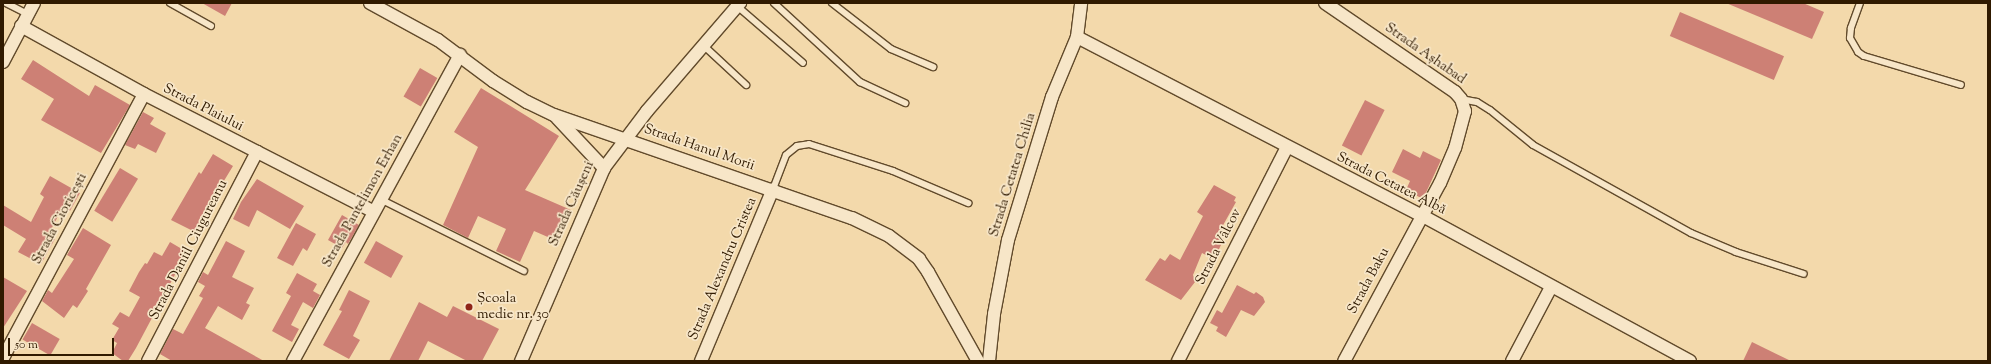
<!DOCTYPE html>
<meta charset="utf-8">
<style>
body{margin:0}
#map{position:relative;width:1991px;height:364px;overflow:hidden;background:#f3d9ab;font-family:"Sorts Mill Goudy",serif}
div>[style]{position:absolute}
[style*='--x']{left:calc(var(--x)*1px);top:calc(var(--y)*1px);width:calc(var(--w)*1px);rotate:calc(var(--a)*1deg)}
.building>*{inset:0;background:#cd8075;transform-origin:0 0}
.roads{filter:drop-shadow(1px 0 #614a2b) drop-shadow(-1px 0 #614a2b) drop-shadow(0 1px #614a2b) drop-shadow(0 -1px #614a2b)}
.service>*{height:6px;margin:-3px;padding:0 3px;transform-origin:3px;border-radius:3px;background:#f7e6c8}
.minor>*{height:12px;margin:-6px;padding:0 6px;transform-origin:6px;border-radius:6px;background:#f7e6c8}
.dots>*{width:11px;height:11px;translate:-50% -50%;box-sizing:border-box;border:2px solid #f7e6c8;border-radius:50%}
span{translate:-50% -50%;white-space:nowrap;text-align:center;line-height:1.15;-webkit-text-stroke:3.5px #f7e6c8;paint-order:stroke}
.street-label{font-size:14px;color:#301a00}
.poi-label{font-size:14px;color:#301a00}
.left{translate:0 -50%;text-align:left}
.frame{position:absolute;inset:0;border:4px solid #301a00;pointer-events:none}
.scale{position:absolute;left:8px;top:338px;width:106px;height:18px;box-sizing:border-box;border:2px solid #301a00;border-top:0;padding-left:5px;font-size:12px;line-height:14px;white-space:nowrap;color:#301a00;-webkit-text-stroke:3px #f7e6c8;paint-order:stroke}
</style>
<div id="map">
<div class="building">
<i style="clip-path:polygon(202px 3px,232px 3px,225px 16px)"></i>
<i style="clip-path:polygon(1726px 3px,1803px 3px,1824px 12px,1812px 39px)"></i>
<i style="left:1680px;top:12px;width:113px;height:26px;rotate:23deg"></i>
<i style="clip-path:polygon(33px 60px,89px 96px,95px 85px,130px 105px,101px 153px,41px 120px,54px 99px,21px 79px)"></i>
<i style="left:420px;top:68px;width:20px;height:33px;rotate:30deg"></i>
<i style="clip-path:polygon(481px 88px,559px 136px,525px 190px,571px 210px,557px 241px,534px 231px,520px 262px,496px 251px,506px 229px,478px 216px,468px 238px,443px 225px,478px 147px,454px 132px)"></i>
<i style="left:1365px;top:100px;width:22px;height:51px;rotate:27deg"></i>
<i style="clip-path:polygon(143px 112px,154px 118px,150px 124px,166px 133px,156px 153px,138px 144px,135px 149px,125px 145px)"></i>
<i style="clip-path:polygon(1403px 149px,1420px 158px,1423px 151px,1441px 160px,1423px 199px,1406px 190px,1410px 181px,1392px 172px)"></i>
<i style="clip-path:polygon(213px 154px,233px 166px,202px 217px,204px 218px,197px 233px,171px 220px,199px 172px,201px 174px)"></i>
<i style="left:120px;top:168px;width:21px;height:50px;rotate:31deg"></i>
<i style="clip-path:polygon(50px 176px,80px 193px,70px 211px,63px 207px,48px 235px,55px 239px,41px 264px,18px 252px,26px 239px,3px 225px,3px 205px,31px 222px,44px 197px,40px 194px)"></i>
<i style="clip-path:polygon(257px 179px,304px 206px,290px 229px,257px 210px,249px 227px,233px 219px,241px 202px)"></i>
<i style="clip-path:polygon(1214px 185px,1236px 197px,1234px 201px,1236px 202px,1217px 236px,1224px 239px,1214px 259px,1202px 253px,1193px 275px,1195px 282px,1181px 300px,1145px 280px,1160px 258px,1165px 261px,1170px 254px,1180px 260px,1203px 216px,1197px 212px)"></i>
<i style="clip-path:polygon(342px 215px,359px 225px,348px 244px,346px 242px,342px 248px,328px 240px)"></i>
<i style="clip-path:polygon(296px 223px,316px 234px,307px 251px,303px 248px,293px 266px,277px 258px)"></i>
<i style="clip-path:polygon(83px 228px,111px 245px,86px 289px,88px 291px,77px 308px,73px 305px,64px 318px,42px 301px,48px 290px,52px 293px,74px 259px,67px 255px)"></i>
<i style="clip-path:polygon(226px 241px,245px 251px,232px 277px,254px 288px,246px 303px,250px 305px,242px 320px,218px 306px,205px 328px,264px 361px,172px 361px,160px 354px,173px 329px,183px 334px,203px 298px,199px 296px,205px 286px,198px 282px,203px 272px,208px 275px)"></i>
<i style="left:376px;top:241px;width:31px;height:25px;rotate:29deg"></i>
<i style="clip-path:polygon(170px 242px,187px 252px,136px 348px,128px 361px,123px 361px,112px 353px,117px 343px,112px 340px,119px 328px,112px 324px,120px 312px,129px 317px,140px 297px,129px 291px,139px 272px,145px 263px,147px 264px,154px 252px,162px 256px)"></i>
<i style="clip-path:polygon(297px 273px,317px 284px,313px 291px,320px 295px,313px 308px,303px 302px,291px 325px,299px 329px,292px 342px,272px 331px,291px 296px,286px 293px)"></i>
<i style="clip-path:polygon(3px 277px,27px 291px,3px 328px)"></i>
<i style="clip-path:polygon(1237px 285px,1254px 294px,1256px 292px,1263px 297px,1265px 302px,1254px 316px,1241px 310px,1226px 337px,1216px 331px,1218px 327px,1210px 323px,1217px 310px,1222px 313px)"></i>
<i style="clip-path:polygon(349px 290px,370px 301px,353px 336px,360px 340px,349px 359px,323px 345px,342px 311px,339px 310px)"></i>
<i style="clip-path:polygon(419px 302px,447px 317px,453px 306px,499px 329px,482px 361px,467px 361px,428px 341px,418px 361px,389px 361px)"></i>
<i style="left:32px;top:323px;width:32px;height:19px;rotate:30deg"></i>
<i style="clip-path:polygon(1752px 342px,1791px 361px,1743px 361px)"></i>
</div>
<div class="roads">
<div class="service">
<i style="--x:6;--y:3;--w:25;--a:27"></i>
<i style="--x:170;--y:3;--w:47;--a:29.3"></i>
<i style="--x:774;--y:3;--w:117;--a:42.6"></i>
<i style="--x:860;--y:82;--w:50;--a:25"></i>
<i style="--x:832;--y:3;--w:75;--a:37.9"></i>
<i style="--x:891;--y:49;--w:46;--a:23.2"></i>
<i style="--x:1860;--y:3;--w:27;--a:110"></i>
<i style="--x:1851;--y:28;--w:10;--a:96"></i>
<i style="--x:1850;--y:38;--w:16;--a:60"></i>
<i style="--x:1858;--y:52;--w:7;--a:34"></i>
<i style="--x:1864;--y:56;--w:101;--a:16.6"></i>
<i style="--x:737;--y:6;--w:87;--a:40.8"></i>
<i style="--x:703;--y:45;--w:59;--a:42.9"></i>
<i style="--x:1461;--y:99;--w:16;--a:11"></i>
<i style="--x:1477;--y:102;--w:15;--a:32"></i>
<i style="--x:1490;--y:110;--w:55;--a:39.1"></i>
<i style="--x:1533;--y:145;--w:181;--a:29.1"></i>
<i style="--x:1691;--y:233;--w:49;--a:22.9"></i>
<i style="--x:1736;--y:252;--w:71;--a:17.9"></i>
<i style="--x:773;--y:189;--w:36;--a:-69"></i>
<i style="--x:786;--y:155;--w:14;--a:-39"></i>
<i style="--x:797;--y:146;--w:12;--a:-9"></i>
<i style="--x:809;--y:144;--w:88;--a:17.8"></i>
<i style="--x:893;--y:171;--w:82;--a:23.1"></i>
<i style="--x:380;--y:199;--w:161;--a:26.6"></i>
</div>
<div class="minor">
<i style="--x:370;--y:3;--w:77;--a:28.6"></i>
<i style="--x:438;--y:40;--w:69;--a:36.7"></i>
<i style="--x:493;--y:81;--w:40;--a:32"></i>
<i style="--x:527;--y:102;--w:30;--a:26"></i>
<i style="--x:554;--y:115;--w:315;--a:19.1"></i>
<i style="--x:852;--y:218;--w:41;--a:25.9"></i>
<i style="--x:889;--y:236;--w:38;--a:37"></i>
<i style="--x:919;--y:259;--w:16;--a:55"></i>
<i style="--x:928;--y:272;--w:102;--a:60.7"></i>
<i style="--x:1325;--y:3;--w:158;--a:34.4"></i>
<i style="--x:1455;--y:92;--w:9;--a:49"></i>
<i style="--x:1461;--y:99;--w:13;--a:72"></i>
<i style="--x:1465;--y:111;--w:38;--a:105"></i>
<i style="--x:1455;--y:148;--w:38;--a:113"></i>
<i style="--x:1440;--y:183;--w:202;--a:118.3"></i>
<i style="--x:21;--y:26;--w:141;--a:28.9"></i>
<i style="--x:144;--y:94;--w:257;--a:27.1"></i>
<i style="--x:1077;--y:37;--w:387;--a:27.4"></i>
<i style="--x:1421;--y:215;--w:306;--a:28.5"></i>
<i style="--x:3;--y:62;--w:67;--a:-62.3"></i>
<i style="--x:557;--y:118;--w:69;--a:46.8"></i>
<i style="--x:3;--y:358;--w:299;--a:-61.9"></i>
<i style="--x:148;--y:361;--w:236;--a:-62.5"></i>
<i style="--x:293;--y:361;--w:349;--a:-61.4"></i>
<i style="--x:521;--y:361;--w:210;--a:-66.7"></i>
<i style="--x:604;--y:168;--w:71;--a:-53"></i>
<i style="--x:647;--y:111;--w:143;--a:-49.3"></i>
<i style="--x:701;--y:361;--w:186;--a:-67.3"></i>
<i style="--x:989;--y:361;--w:47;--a:-83.9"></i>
<i style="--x:994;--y:314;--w:75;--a:-79.3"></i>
<i style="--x:1008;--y:240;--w:150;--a:-72.9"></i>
<i style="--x:1052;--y:97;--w:65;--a:-67.4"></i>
<i style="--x:1077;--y:37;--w:34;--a:-83"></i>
<i style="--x:1178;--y:361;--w:240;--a:-63"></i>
<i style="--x:1512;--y:361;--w:84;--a:-62.2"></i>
</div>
</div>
<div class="dots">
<i style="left:469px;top:307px;background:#8f2418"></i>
</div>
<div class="street-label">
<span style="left:1425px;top:54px;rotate:35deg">Strada Așhabad</span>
<span style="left:203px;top:108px;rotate:27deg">Strada Plaiului</span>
<span style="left:699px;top:148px;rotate:19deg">Strada Hanul Morii</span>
<span style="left:1013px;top:175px;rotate:-73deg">Strada Cetatea Chilia</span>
<span style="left:1391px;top:184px;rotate:27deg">Strada Cetatea Albă</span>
<span style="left:363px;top:201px;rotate:-61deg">Strada Pantelimon Erhan</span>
<span style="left:572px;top:204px;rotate:-66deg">Strada Căușeni</span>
<span style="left:60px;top:219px;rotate:-62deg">Strada Cioricești</span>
<span style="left:1219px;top:247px;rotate:-63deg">Strada Vâlcov</span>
<span style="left:189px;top:250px;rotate:-63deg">Strada Daniil Ciugureanu</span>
<span style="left:723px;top:269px;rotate:-67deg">Strada Alexandru Cristea</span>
<span style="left:1369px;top:281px;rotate:-62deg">Strada Baku</span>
</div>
<div class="poi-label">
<span class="left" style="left:477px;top:307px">Şcoala<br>medie nr. 30</span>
</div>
<div class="frame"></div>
<div class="scale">50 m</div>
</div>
